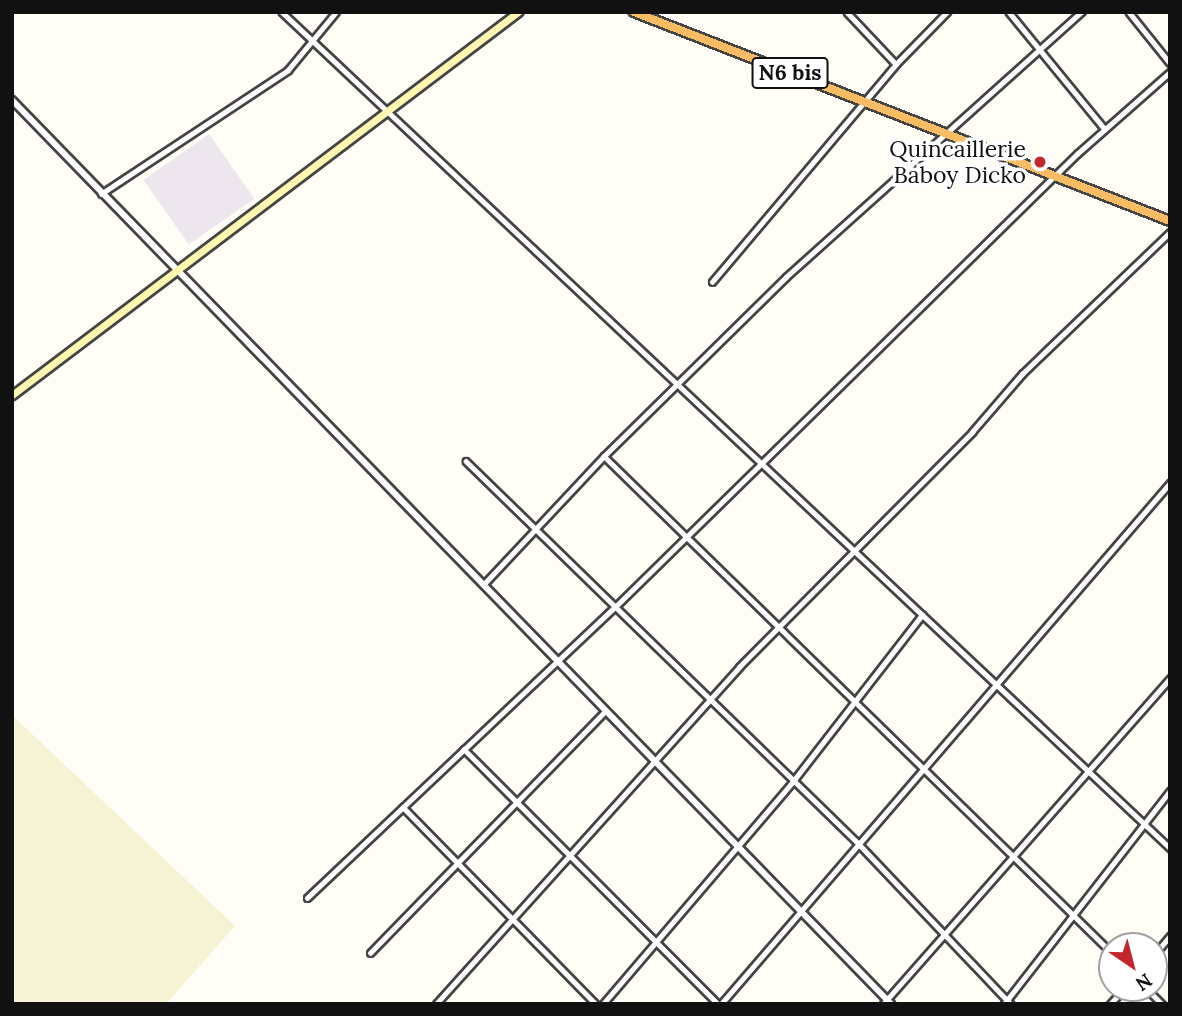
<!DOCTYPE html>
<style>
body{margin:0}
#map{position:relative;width:1182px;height:1016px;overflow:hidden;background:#fffdf5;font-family:Lora,serif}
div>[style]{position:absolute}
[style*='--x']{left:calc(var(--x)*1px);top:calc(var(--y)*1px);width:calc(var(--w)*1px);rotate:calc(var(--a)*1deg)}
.industrial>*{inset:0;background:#eee6ef;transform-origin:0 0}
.farmland>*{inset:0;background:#f6f3d4}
.roads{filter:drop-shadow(2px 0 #444) drop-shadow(-2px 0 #444) drop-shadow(0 2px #444) drop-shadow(0 -2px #444)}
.minor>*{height:4.5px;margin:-2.25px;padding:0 2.25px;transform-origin:2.25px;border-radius:2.25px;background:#fff}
.tertiary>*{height:6px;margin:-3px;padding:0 3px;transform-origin:3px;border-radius:3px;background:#fff}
.secondary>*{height:7px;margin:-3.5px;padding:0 3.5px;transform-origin:3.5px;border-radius:3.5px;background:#fff6b0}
.trunk>*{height:8px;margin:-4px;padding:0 4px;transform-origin:4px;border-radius:4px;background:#f7bc64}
.dots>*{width:19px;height:19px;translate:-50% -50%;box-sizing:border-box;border:4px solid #fff;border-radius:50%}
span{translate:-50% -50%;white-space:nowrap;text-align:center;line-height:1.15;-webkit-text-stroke:7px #fff;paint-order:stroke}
.shield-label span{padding:2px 5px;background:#fff;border:2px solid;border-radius:5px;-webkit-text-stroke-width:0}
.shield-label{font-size:21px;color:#111;font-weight:700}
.poi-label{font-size:23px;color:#111}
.right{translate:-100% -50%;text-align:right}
.frame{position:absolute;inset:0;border:14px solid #111;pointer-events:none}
.north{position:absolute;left:1098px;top:932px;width:70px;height:70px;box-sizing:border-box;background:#fff;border:2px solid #a0a0a0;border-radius:50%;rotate:145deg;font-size:19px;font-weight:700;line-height:28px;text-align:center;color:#111}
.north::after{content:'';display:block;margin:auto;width:24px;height:32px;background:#c4262e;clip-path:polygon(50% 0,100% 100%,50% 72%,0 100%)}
</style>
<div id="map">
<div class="industrial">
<i style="left:209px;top:134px;width:79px;height:80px;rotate:55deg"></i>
</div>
<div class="farmland">
<i style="clip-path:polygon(12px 715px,235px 926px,166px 1004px,12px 1004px)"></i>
</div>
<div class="roads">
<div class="minor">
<i style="--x:282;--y:12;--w:1220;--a:43.27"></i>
<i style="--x:847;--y:12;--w:71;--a:46.7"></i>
<i style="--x:1009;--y:12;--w:150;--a:50.7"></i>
<i style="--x:1129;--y:12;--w:65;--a:51.2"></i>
<i style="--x:101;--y:194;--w:224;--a:-33.5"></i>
<i style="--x:288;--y:70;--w:75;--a:-50.4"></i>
<i style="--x:712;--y:282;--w:285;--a:-49.8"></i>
<i style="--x:896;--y:64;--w:73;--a:-45.6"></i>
<i style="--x:604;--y:456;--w:711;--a:44.37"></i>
<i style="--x:466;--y:461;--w:547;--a:44.26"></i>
<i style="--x:858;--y:843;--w:222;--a:46.5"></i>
<i style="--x:483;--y:585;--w:177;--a:-46.8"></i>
<i style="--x:604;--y:456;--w:255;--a:-44.5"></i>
<i style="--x:786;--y:277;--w:397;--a:-41.9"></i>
<i style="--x:464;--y:749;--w:360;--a:45.1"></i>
<i style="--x:403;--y:807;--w:276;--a:45.6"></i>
<i style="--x:307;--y:898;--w:425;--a:-43.4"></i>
<i style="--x:616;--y:606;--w:646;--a:-44.44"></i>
<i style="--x:1077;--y:154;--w:124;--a:-41.4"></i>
<i style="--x:370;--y:953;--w:337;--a:-45.8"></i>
<i style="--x:1154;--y:955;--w:25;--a:-50"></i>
<i style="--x:1146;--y:988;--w:23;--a:45"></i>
<i style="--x:436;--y:1004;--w:453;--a:-48"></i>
<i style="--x:739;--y:667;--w:331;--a:-45.2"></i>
<i style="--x:972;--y:432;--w:77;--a:-49.2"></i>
<i style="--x:1022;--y:374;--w:205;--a:-43.8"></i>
<i style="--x:603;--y:1004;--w:294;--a:-49.5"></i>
<i style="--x:794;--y:780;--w:209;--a:-52.2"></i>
<i style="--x:721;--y:1004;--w:688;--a:-49.25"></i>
<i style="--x:883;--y:1004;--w:434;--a:-48.6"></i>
<i style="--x:1004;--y:1004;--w:270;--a:-52.1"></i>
<i style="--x:1110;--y:1004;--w:22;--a:-47"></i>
</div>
<div class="tertiary">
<i style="--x:12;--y:100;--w:1261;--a:45.8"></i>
</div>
<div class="secondary">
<i style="--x:12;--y:395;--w:635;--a:-37.12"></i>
</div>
<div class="trunk">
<i style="--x:634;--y:12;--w:575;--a:21.3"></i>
</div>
</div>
<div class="dots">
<i style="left:1040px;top:162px;background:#c4262e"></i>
</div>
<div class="shield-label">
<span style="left:790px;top:73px">N6 bis</span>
</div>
<div class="poi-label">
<span class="right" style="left:1026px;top:162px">Quincaillerie<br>Baboy Dicko</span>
</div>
<div class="frame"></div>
<div class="north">N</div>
</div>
